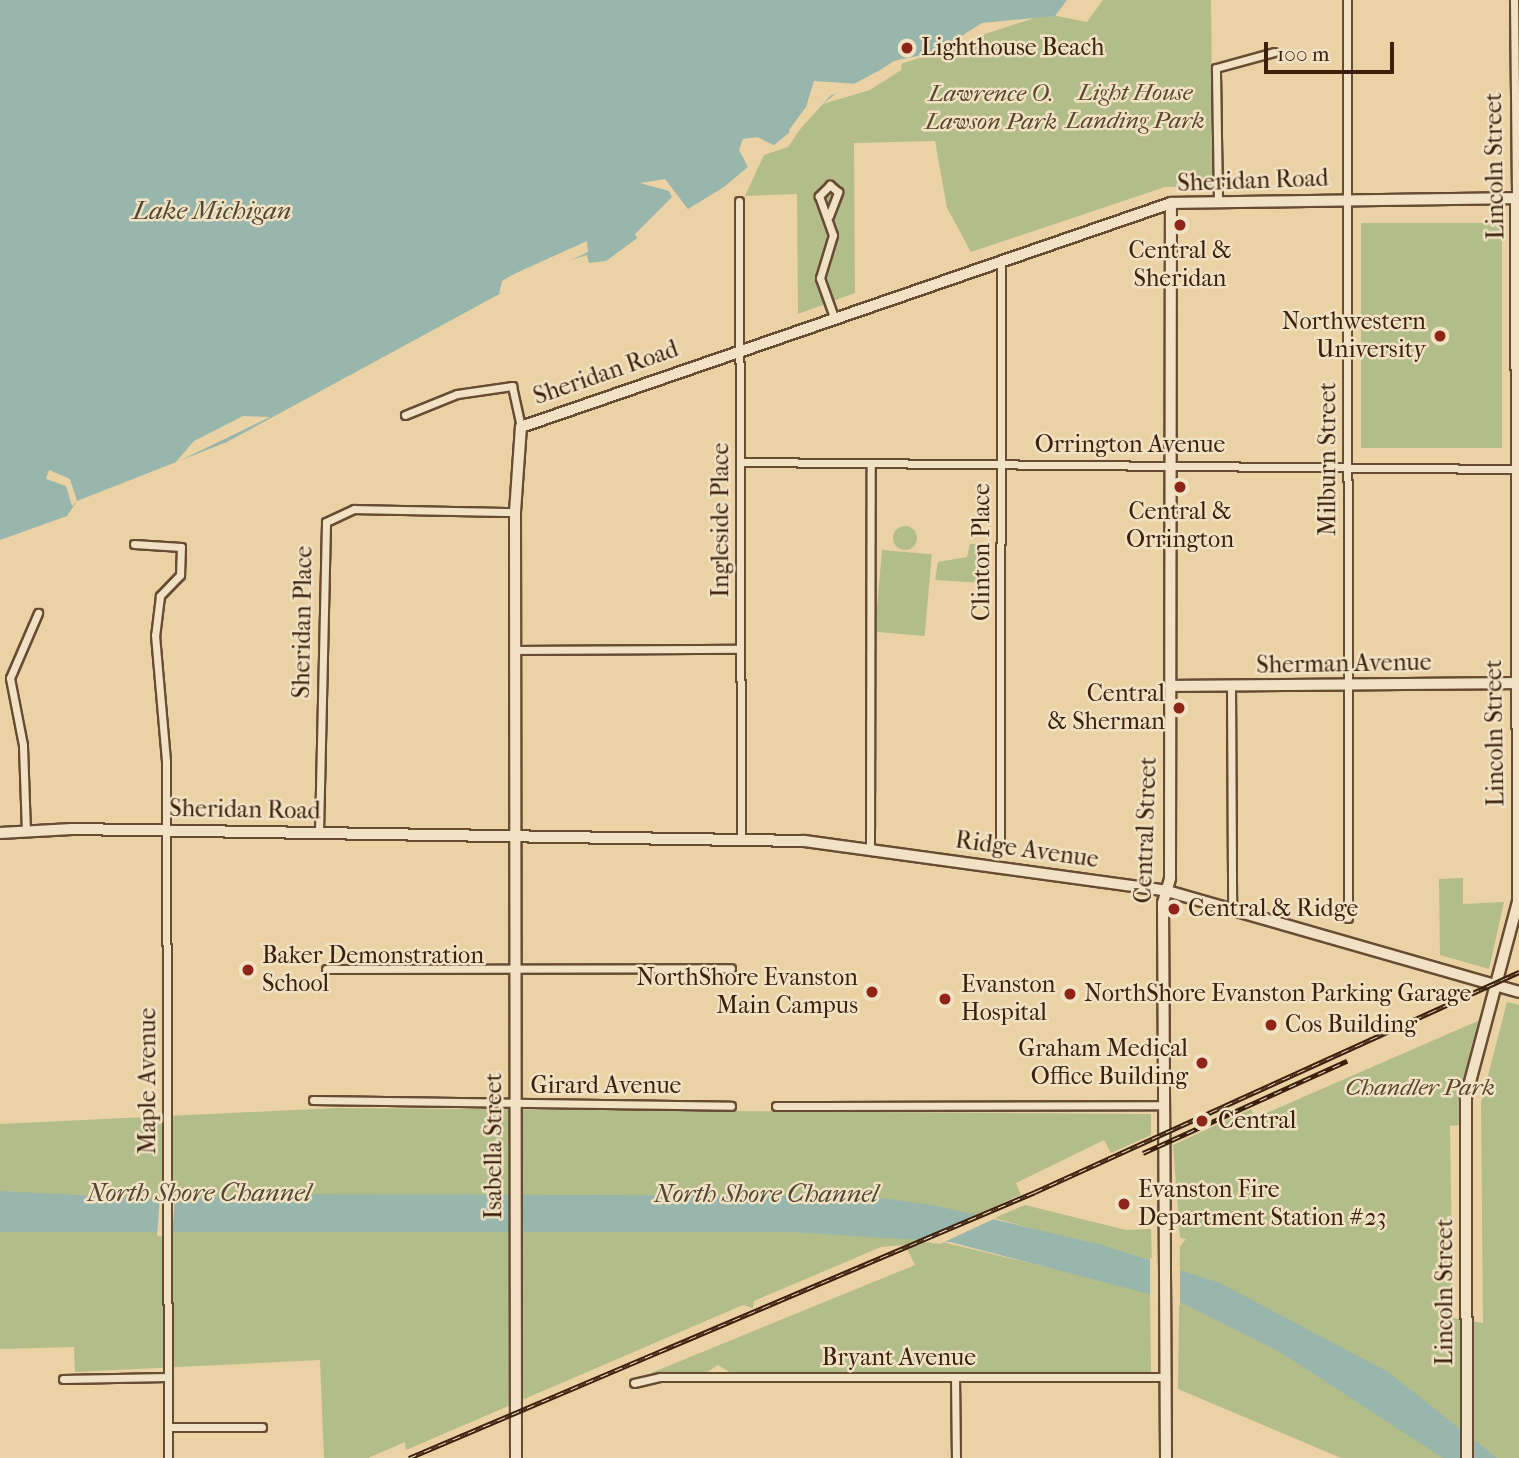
<!DOCTYPE html>
<style>
body{margin:0}
#map{position:relative;width:1519px;height:1458px;overflow:hidden;background:#ead2a5;font-family:"IM FELL French Canon",serif}
div>[style]{position:absolute}
[style*='--x']{left:calc(var(--x)*1px);top:calc(var(--y)*1px);width:calc(var(--w)*1px);rotate:calc(var(--a)*1deg)}
.green>*{inset:0;background:#b3bd8a;transform-origin:0 0}
.round{border-radius:50%}
.water>*{inset:0;background:#98b6ac}
.pier>*{inset:0;background:#ead2a5;transform-origin:0 0}
.roads{filter:drop-shadow(2px 0 #674c33) drop-shadow(-2px 0 #674c33) drop-shadow(0 2px #674c33) drop-shadow(0 -2px #674c33)}
.street>*{height:7px;margin:-3.5px;padding:0 3.5px;transform-origin:3.5px;border-radius:3.5px;background:#f1e2c4}
.secondary>*{height:10px;margin:-5px;padding:0 5px;transform-origin:5px;border-radius:5px;background:#f1e2c4}
.rail>*{height:5px;margin-top:-2.5px;transform-origin:0;background:repeating-linear-gradient(90deg,#f1e2c4 0 8px,#3b200d 0 16px);box-sizing:border-box;border-block:2px solid #3b200d}
.dots>*{width:19px;height:19px;translate:-50% -50%;box-sizing:border-box;border:4px solid #f1e2c4;border-radius:50%}
span{translate:-50% -50%;white-space:nowrap;text-align:center;line-height:1.15;-webkit-text-stroke:5px #f1e2c4;paint-order:stroke}
.poi-label{font-size:24px;color:#3b200d}
.left{translate:0 -50%;text-align:left}
.right{translate:-100% -50%;text-align:right}
.park-label{font-size:24px;color:#59472c;font-style:italic}
.street-label{font-size:24px;color:#3b200d}
.water-label{font-size:26px;color:#524635;font-style:italic}
.scale{position:absolute;left:1264px;top:42px;width:130px;height:32px;box-sizing:border-box;border:4px solid #3b200d;border-top:0;padding-left:9px;font-size:21px;line-height:24px;white-space:nowrap;color:#3b200d;-webkit-text-stroke:5px #f1e2c4;paint-order:stroke}
</style>
<div id="map">
<div class="green">
<i style="clip-path:polygon(1103px 0,1211px 0,1213px 186px,1165px 187px,971px 252px,947px 208px,935px 141px,854px 143px,855px 293px,798px 314px,797px 194px,745px 196px,764px 155px,788px 147px,816px 106px,870px 90px,901px 70px,902px 59px,974px 45px,985px 34px,1047px 14px,1087px 22px)"></i>
<i style="left:1502px;top:223px;width:225px;height:141px;rotate:90deg"></i>
<i class="round" style="left:893px;top:526px;width:24px;height:24px"></i>
<i style="clip-path:polygon(970px 544px,983px 544px,983px 583px,935px 580px,938px 562px,967px 557px)"></i>
<i style="left:882px;top:550px;width:50px;height:82px;rotate:5deg"></i>
<i style="clip-path:polygon(1463px 878px,1463px 904px,1504px 902px,1489px 969px,1440px 955px,1439px 879px)"></i>
<i style="clip-path:polygon(1507px 1002px,1519px 1005px,1519px 1458px,1341px 1458px,1178px 1389px,1180px 1246px,1186px 1239px,1180px 1238px,1173px 1145px,1251px 1109px,1255px 1118px,1480px 1020px,1461px 1086px,1459px 1125px,1450px 1126px,1453px 1318px,1483px 1323px,1481px 1103px)"></i>
<i style="clip-path:polygon(336px 1108px,1151px 1114px,1151px 1135px,1111px 1153px,1104px 1140px,1016px 1183px,1021px 1195px,926px 1238px,1150px 1292px,1151px 1372px,729px 1372px,718px 1365px,706px 1373px,651px 1373px,915px 1265px,905px 1245px,881px 1247px,754px 1301px,753px 1308px,743px 1305px,406px 1450px,405px 1442px,368px 1458px,324px 1458px,320px 1360px,75px 1372px,74px 1347px,0 1349px,0 1124px)"></i>
<i style="clip-path:polygon(1025px 1205px,1126px 1230px,1151px 1229px,1152px 1263px,994px 1218px)"></i>
</div>
<div class="water">
<i style="clip-path:polygon(0 0,1067px 0,1055px 16px,982px 23px,933px 54px,901px 59px,835px 94px,724px 187px,688px 209px,669px 203px,651px 228px,606px 261px,589px 263px,587px 255px,551px 266px,227px 442px,77px 501px,67px 516px,0 540px)"></i>
<i style="clip-path:polygon(0 1191px,176px 1200px,255px 1194px,866px 1196px,933px 1205px,1102px 1245px,1220px 1283px,1388px 1372px,1497px 1458px,1443px 1458px,1280px 1352px,1180px 1302px,950px 1242px,792px 1232px,0 1232px)"></i>
</div>
<div class="pier">
<i style="clip-path:polygon(946px 50px,897px 65px,880px 82px,831px 95px,792px 138px,789px 130px,806px 107px,814px 81px,859px 84px,894px 61px)"></i>
<i style="clip-path:polygon(757px 137px,780px 148px,764px 154px,750px 171px,739px 150px,743px 139px)"></i>
<i style="clip-path:polygon(665px 179px,688px 209px,670px 206px,639px 242px,635px 234px,672px 197px,669px 191px,640px 183px)"></i>
<i style="clip-path:polygon(587px 241px,588px 252px,499px 294px,502px 281px,514px 274px)"></i>
<i style="clip-path:polygon(243px 416px,270px 417px,175px 463px,194px 441px)"></i>
<i style="clip-path:polygon(49px 470px,70px 479px,77px 501px,72px 506px,66px 486px,46px 479px)"></i>
<i style="left:160px;top:1195px;width:15px;height:41px;rotate:4deg"></i>
<i style="clip-path:polygon(981px 1213px,998px 1217px,940px 1244px,918px 1241px)"></i>
<i style="clip-path:polygon(1150px 1258px,1180px 1266px,1180px 1306px,1150px 1296px)"></i>
</div>
<div class="roads">
<div class="street">
<i style="--x:1347;--y:0;--w:918;--a:89.94"></i>
<i style="--x:1514;--y:0;--w:198;--a:89.4"></i>
<i style="--x:1218;--y:200;--w:132;--a:-90.9"></i>
<i style="--x:1216;--y:68;--w:60;--a:-15.4"></i>
<i style="--x:739;--y:201;--w:637;--a:89.82"></i>
<i style="--x:829;--y:216;--w:26;--a:-69"></i>
<i style="--x:838;--y:192;--w:11;--a:-139"></i>
<i style="--x:830;--y:185;--w:16;--a:135"></i>
<i style="--x:819;--y:196;--w:41;--a:70.3"></i>
<i style="--x:833;--y:235;--w:45;--a:106.8"></i>
<i style="--x:820;--y:278;--w:41;--a:70.3"></i>
<i style="--x:405;--y:415;--w:56;--a:-22"></i>
<i style="--x:457;--y:394;--w:56;--a:-8.3"></i>
<i style="--x:512;--y:386;--w:42;--a:77.6"></i>
<i style="--x:741;--y:462;--w:777;--a:0.52"></i>
<i style="--x:134;--y:544;--w:47;--a:3.7"></i>
<i style="--x:181;--y:547;--w:28;--a:92"></i>
<i style="--x:180;--y:575;--w:29;--a:134"></i>
<i style="--x:160;--y:596;--w:39;--a:97"></i>
<i style="--x:155;--y:635;--w:127;--a:85"></i>
<i style="--x:166;--y:762;--w:696;--a:89.84"></i>
<i style="--x:515;--y:650;--w:225;--a:-0.3"></i>
<i style="--x:1231;--y:686;--w:224;--a:89.7"></i>
<i style="--x:26;--y:832;--w:87;--a:-92"></i>
<i style="--x:23;--y:745;--w:68;--a:-101"></i>
<i style="--x:10;--y:678;--w:71;--a:-66.7"></i>
<i style="--x:319;--y:832;--w:310;--a:-88.7"></i>
<i style="--x:326;--y:522;--w:31;--a:-25"></i>
<i style="--x:354;--y:509;--w:161;--a:1.1"></i>
<i style="--x:1000;--y:844;--w:583;--a:-89.9"></i>
<i style="--x:870;--y:849;--w:384;--a:-89.9"></i>
<i style="--x:326;--y:969;--w:405;--a:-0.1"></i>
<i style="--x:313;--y:1100;--w:418;--a:0.8"></i>
<i style="--x:776;--y:1106;--w:388;--a:-0.1"></i>
<i style="--x:955;--y:1377;--w:81;--a:89.3"></i>
<i style="--x:63;--y:1379;--w:105;--a:-1.1"></i>
<i style="--x:634;--y:1383;--w:27;--a:-13"></i>
<i style="--x:660;--y:1377;--w:505;--a:0"></i>
<i style="--x:168;--y:1427;--w:94;--a:0"></i>
</div>
<div class="secondary">
<i style="--x:1170;--y:686;--w:349;--a:-0.5"></i>
<i style="--x:0;--y:833;--w:72;--a:-3.2"></i>
<i style="--x:72;--y:829;--w:732;--a:0.94"></i>
<i style="--x:804;--y:841;--w:366;--a:7.8"></i>
<i style="--x:1167;--y:891;--w:366;--a:16"></i>
<i style="--x:516;--y:1458;--w:946;--a:-90.06"></i>
<i style="--x:515;--y:512;--w:85;--a:-86"></i>
<i style="--x:521;--y:427;--w:688;--a:-19.01"></i>
<i style="--x:1171;--y:203;--w:348;--a:-0.8"></i>
<i style="--x:1166;--y:1458;--w:555;--a:-90.31"></i>
<i style="--x:1163;--y:903;--w:26;--a:-74"></i>
<i style="--x:1170;--y:878;--w:675;--a:-89.92"></i>
<i style="--x:1467;--y:1458;--w:361;--a:-90.2"></i>
<i style="--x:1466;--y:1097;--w:202;--a:-75.1"></i>
<i style="--x:1518;--y:902;--w:704;--a:-90.16"></i>
</div>
</div>
<div class="rail">
<i style="--x:1143;--y:1153;--w:224;--a:-24.3"></i>
<i style="--x:409;--y:1458;--w:680;--a:-23.02"></i>
<i style="--x:1035;--y:1192;--w:532;--a:-24.44"></i>
</div>
<div class="dots">
<i style="left:907px;top:48px;background:#8f2418"></i>
<i style="left:1180px;top:225px;background:#8f2418"></i>
<i style="left:1440px;top:336px;background:#8f2418"></i>
<i style="left:1180px;top:487px;background:#8f2418"></i>
<i style="left:1179px;top:708px;background:#8f2418"></i>
<i style="left:1174px;top:909px;background:#8f2418"></i>
<i style="left:248px;top:970px;background:#8f2418"></i>
<i style="left:872px;top:992px;background:#8f2418"></i>
<i style="left:1070px;top:994px;background:#8f2418"></i>
<i style="left:945px;top:999px;background:#8f2418"></i>
<i style="left:1271px;top:1025px;background:#8f2418"></i>
<i style="left:1202px;top:1063px;background:#8f2418"></i>
<i style="left:1202px;top:1121px;background:#8f2418"></i>
<i style="left:1124px;top:1204px;background:#8f2418"></i>
</div>
<div class="poi-label">
<span class="left" style="left:921px;top:48px">Lighthouse Beach</span>
<span style="left:1180px;top:265px">Central &amp;<br>Sheridan</span>
<span class="right" style="left:1426px;top:336px">Northwestern<br>University</span>
<span style="left:1180px;top:526px">Central &amp;<br>Orrington</span>
<span class="right" style="left:1165px;top:708px">Central<br>&amp; Sherman</span>
<span class="left" style="left:1188px;top:909px">Central &amp; Ridge</span>
<span class="left" style="left:262px;top:970px">Baker Demonstration<br>School</span>
<span class="right" style="left:858px;top:992px">NorthShore Evanston<br>Main Campus</span>
<span class="left" style="left:961px;top:999px">Evanston<br>Hospital</span>
<span class="left" style="left:1084px;top:994px">NorthShore Evanston Parking Garage</span>
<span class="left" style="left:1285px;top:1025px">Cos Building</span>
<span class="right" style="left:1188px;top:1063px">Graham Medical<br>Office Building</span>
<span class="left" style="left:1218px;top:1121px">Central</span>
<span class="left" style="left:1138px;top:1204px">Evanston Fire<br>Department Station #23</span>
</div>
<div class="park-label">
<span style="left:1135px;top:107px">Light House<br>Landing Park</span>
<span style="left:991px;top:108px">Lawrence O.<br>Lawson Park</span>
<span style="left:1420px;top:1088px">Chandler Park</span>
</div>
<div class="street-label">
<span style="left:1495px;top:166px;rotate:-91deg">Lincoln Street</span>
<span style="left:1253px;top:181px;rotate:-2deg">Sheridan Road</span>
<span style="left:606px;top:373px;rotate:-19deg">Sheridan Road</span>
<span style="left:1130px;top:445px">Orrington Avenue</span>
<span style="left:1328px;top:459px;rotate:-90deg">Milburn Street</span>
<span style="left:721px;top:520px;rotate:-90deg">Ingleside Place</span>
<span style="left:982px;top:552px;rotate:-90deg">Clinton Place</span>
<span style="left:303px;top:622px;rotate:-89deg">Sheridan Place</span>
<span style="left:1344px;top:664px;rotate:-1deg">Sherman Avenue</span>
<span style="left:1495px;top:733px;rotate:-91deg">Lincoln Street</span>
<span style="left:245px;top:810px;rotate:1deg">Sheridan Road</span>
<span style="left:1146px;top:830px;rotate:-88deg">Central Street</span>
<span style="left:1027px;top:850px;rotate:8deg">Ridge Avenue</span>
<span style="left:148px;top:1081px;rotate:-90deg">Maple Avenue</span>
<span style="left:606px;top:1086px">Girard Avenue</span>
<span style="left:494px;top:1146px;rotate:-90deg">Isabella Street</span>
<span style="left:1445px;top:1292px;rotate:-90deg">Lincoln Street</span>
<span style="left:899px;top:1358px">Bryant Avenue</span>
</div>
<div class="water-label">
<span style="left:212px;top:211px">Lake Michigan</span>
<span style="left:199px;top:1193px">North Shore Channel</span>
<span style="left:766px;top:1194px">North Shore Channel</span>
</div>
<div class="scale">100 m</div>
</div>
